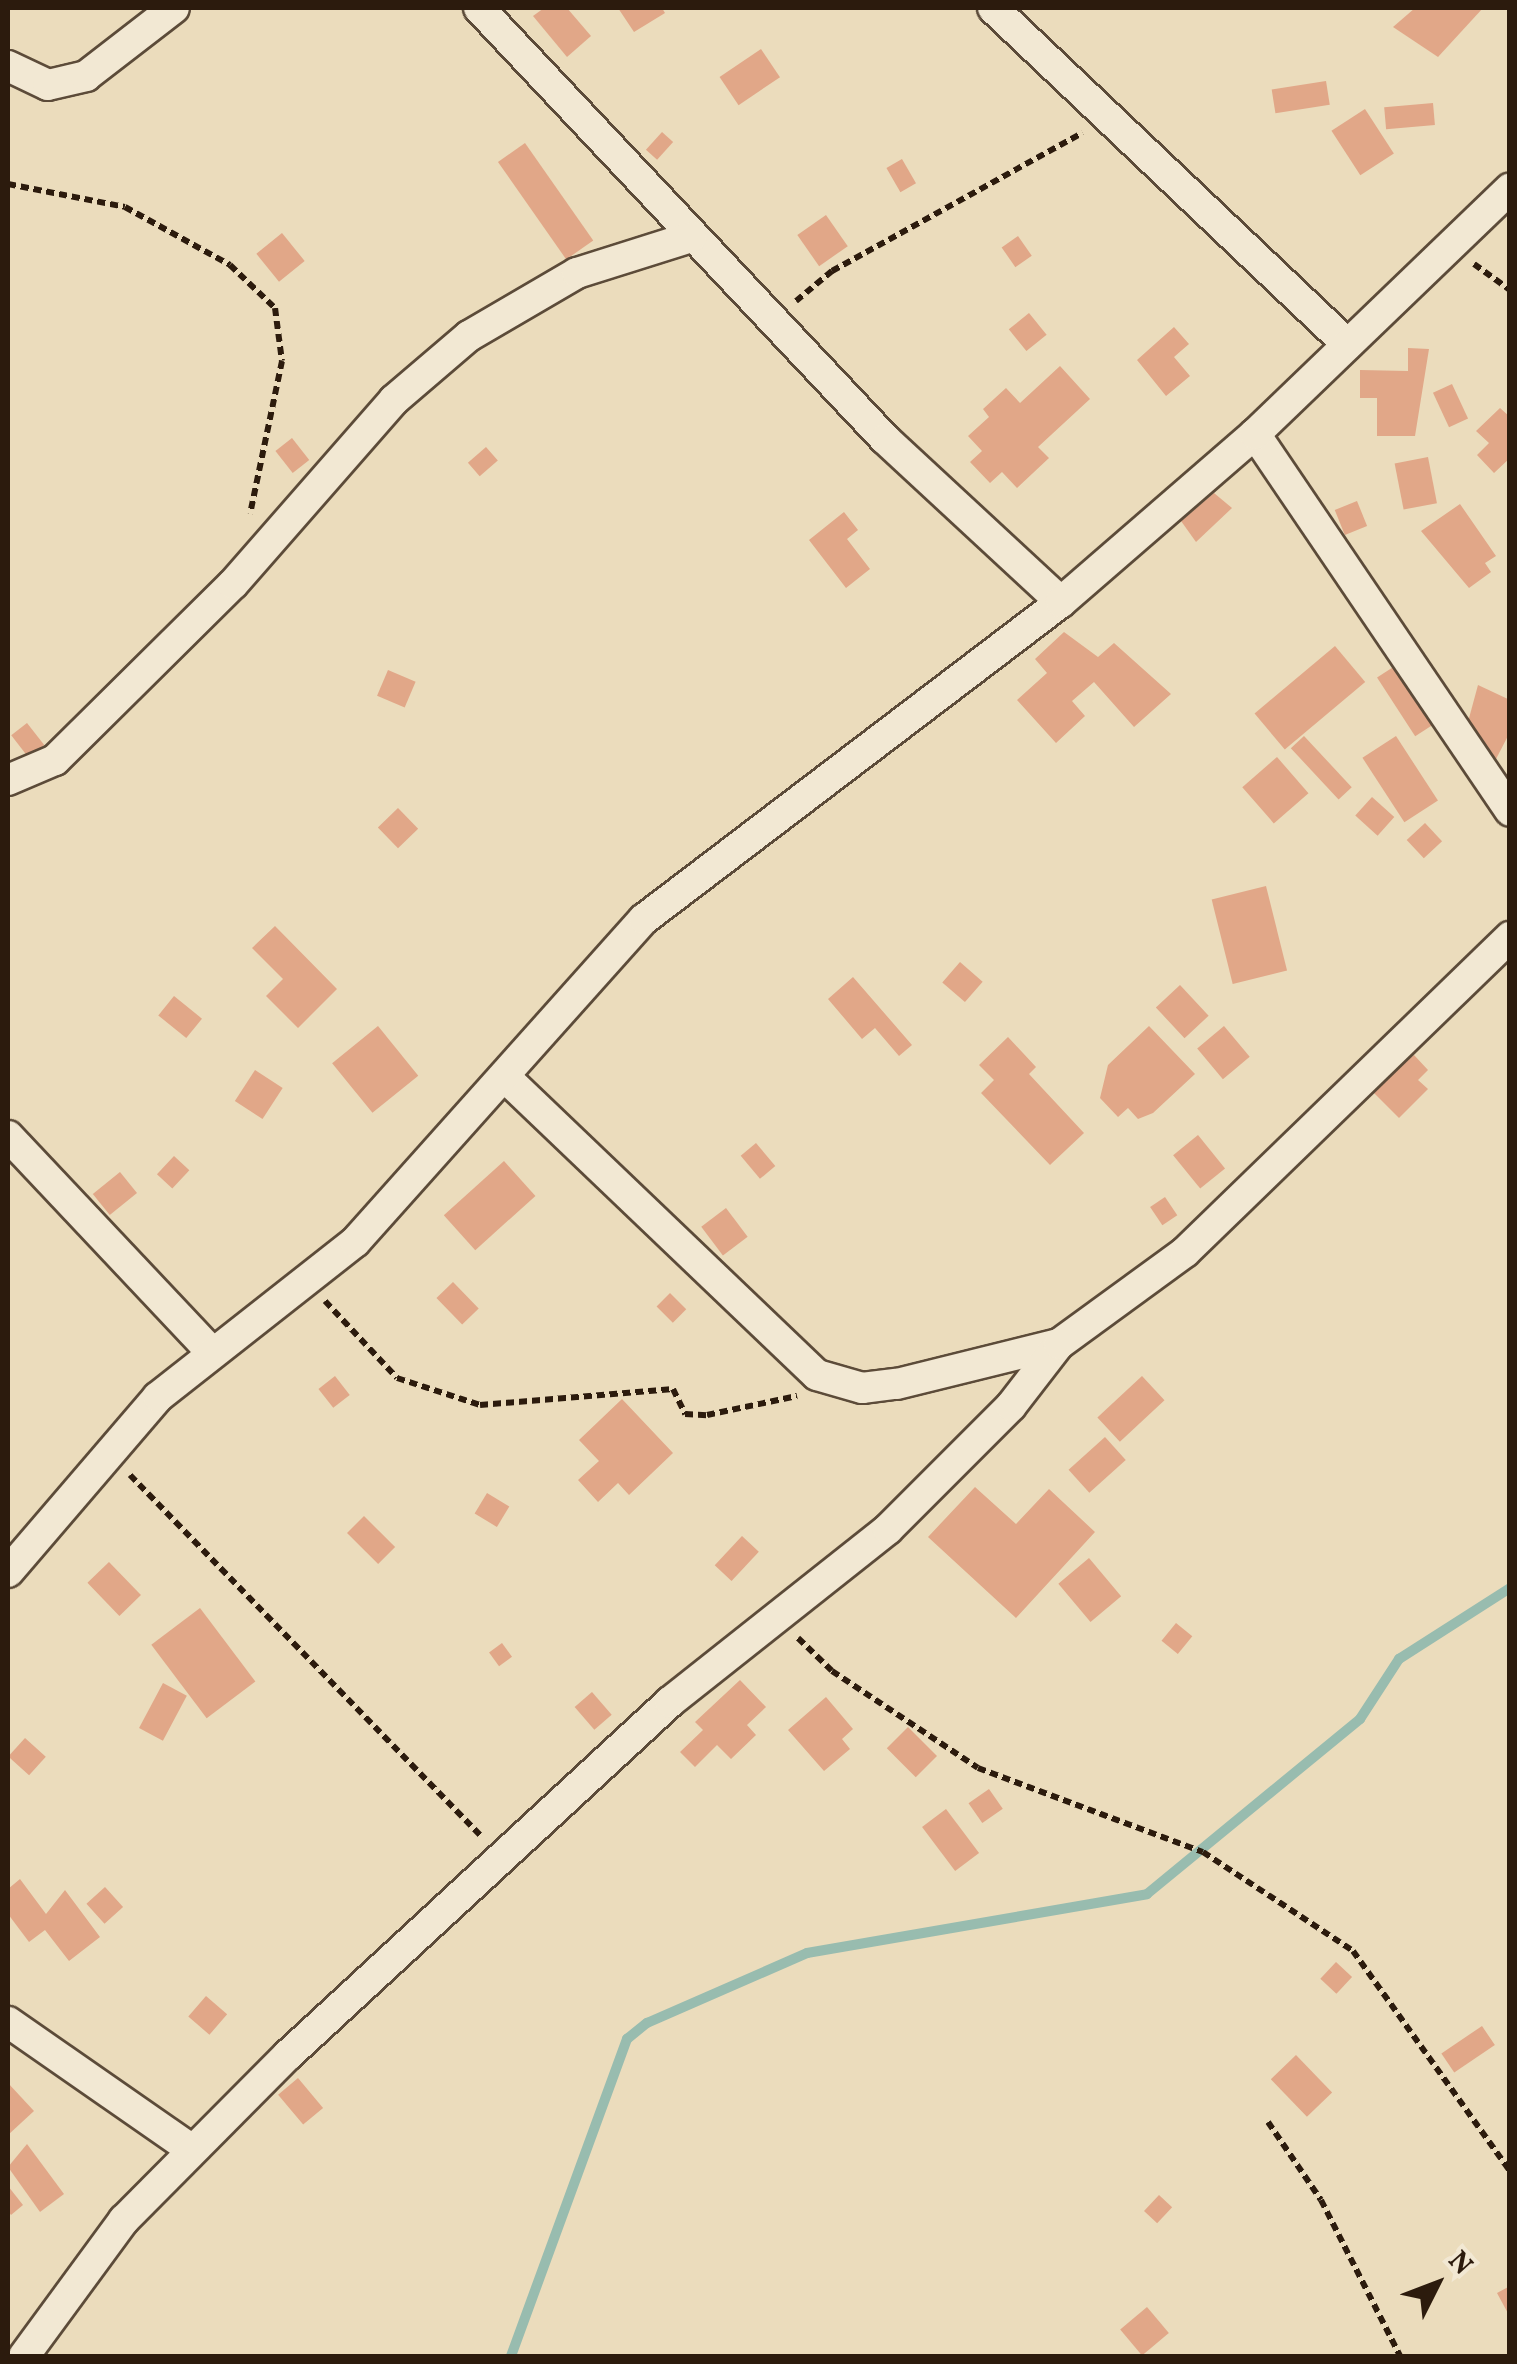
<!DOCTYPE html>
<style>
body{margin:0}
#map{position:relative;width:1517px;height:2364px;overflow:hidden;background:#ebdcbc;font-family:Vollkorn,serif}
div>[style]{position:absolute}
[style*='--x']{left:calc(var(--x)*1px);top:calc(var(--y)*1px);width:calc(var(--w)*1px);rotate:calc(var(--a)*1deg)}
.stream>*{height:10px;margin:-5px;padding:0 5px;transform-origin:5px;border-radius:5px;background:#98bcaf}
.building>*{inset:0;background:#e1a788;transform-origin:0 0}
.path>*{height:6px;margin-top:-3px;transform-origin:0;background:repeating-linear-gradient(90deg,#2c1b0d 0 8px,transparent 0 13px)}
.roads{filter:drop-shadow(2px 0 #5c4b39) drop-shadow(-2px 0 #5c4b39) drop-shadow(0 2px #5c4b39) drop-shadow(0 -2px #5c4b39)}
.street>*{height:30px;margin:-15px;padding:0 15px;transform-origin:15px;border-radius:15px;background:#f2e8d3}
span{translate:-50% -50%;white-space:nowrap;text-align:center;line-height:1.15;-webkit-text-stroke:8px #f2e8d3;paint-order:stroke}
.frame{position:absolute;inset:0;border:10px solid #2c1b0d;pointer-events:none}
.north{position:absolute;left:1387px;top:2234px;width:100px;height:100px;-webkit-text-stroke:8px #f2e8d3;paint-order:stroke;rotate:48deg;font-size:28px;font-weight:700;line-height:40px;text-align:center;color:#2c1b0d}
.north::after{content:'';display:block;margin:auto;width:35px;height:45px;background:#2c1b0d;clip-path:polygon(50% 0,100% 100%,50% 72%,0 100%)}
</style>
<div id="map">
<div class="stream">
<i style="--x:511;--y:2356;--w:338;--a:-69.9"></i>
<i style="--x:627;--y:2039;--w:26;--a:-39"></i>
<i style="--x:647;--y:2023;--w:175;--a:-23.6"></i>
<i style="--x:807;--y:1953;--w:345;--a:-9.8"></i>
<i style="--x:1147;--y:1894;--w:276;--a:-39.4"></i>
<i style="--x:1360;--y:1719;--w:72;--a:-57"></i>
<i style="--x:1399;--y:1659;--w:132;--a:-32.6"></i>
</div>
<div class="building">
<i style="clip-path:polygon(544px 8px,567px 8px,591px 36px,567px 57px,533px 16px)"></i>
<i style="clip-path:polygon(618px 8px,662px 8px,665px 13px,634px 32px)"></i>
<i style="clip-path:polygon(1415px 8px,1483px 8px,1438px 57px,1393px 27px)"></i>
<i style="left:761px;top:49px;width:34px;height:50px;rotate:56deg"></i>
<i style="left:1326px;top:81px;width:24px;height:55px;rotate:81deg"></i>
<i style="left:1433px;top:103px;width:22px;height:49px;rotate:85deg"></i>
<i style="left:1365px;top:109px;width:53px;height:40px;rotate:57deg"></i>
<i style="left:662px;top:132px;width:15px;height:24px;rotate:42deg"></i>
<i style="left:525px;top:143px;width:119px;height:33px;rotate:55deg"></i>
<i style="left:902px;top:159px;width:28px;height:18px;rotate:60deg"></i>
<i style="left:826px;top:215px;width:38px;height:35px;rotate:55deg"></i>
<i style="left:282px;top:233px;width:36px;height:33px;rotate:51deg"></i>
<i style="left:1018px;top:236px;width:24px;height:20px;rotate:55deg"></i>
<i style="left:1029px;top:313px;width:28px;height:26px;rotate:51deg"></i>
<i style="clip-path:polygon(1174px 327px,1189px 344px,1174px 357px,1190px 376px,1166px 396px,1137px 360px)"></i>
<i style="clip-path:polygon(1408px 348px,1429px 349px,1415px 436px,1377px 436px,1377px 398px,1360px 398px,1360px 370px,1408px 371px)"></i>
<i style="clip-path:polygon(1060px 366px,1090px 399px,1038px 447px,1049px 458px,1017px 488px,1002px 472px,990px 483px,970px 462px,982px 451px,968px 436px,989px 417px,983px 409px,1006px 388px,1020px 403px)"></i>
<i style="left:1452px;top:384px;width:38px;height:21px;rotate:65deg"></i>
<i style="clip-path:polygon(1500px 408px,1510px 417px,1510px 458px,1494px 473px,1477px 455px,1489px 443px,1476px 431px)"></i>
<i style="left:292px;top:438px;width:28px;height:21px;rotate:52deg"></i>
<i style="left:486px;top:447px;width:18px;height:24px;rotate:49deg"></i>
<i style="left:1428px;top:457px;width:47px;height:34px;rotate:79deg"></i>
<i style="clip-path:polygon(1214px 493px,1232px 508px,1196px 542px,1181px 521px)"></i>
<i style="left:1357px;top:501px;width:27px;height:24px;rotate:68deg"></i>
<i style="clip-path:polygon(1460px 504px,1496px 556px,1485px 563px,1491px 572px,1469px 588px,1421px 531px)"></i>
<i style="clip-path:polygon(844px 512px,858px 530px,847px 539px,870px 569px,846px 588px,809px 540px)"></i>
<i style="clip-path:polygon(1064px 632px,1098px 657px,1114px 643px,1171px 694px,1134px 727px,1094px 682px,1072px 701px,1085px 716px,1056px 743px,1017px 700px,1047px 673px,1035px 659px)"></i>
<i style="left:1335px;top:646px;width:47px;height:105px;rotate:50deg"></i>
<i style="left:1398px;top:664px;width:70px;height:25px;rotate:57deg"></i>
<i style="left:388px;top:670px;width:30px;height:28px;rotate:23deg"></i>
<i style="clip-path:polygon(1478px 685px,1510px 700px,1510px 732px,1495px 761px,1462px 744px)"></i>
<i style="left:27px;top:723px;width:28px;height:20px;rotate:52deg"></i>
<i style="left:1304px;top:736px;width:70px;height:18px;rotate:47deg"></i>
<i style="left:1396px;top:736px;width:77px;height:40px;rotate:57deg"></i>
<i style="left:1277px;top:757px;width:48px;height:46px;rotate:49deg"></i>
<i style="left:1372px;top:797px;width:30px;height:25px;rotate:42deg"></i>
<i style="left:398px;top:808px;width:29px;height:28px;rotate:46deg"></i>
<i style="left:1425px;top:823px;width:25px;height:25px;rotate:47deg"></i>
<i style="left:1266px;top:886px;width:87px;height:56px;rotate:76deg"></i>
<i style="clip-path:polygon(275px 926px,337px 989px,298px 1028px,266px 996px,283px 979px,252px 948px)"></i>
<i style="left:960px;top:962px;width:30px;height:27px;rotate:41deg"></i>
<i style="clip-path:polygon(853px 977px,912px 1045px,899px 1056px,875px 1028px,862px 1039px,828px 999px)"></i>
<i style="left:1180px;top:985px;width:42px;height:33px;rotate:47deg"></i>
<i style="left:174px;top:996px;width:36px;height:25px;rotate:39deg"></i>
<i style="left:378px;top:1026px;width:64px;height:59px;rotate:51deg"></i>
<i style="clip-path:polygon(1149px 1026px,1195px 1074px,1153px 1113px,1138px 1119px,1128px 1108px,1118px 1117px,1100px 1098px,1108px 1065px)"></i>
<i style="left:1224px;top:1026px;width:40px;height:35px;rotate:50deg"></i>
<i style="clip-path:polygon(1008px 1037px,1036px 1067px,1029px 1074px,1084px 1133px,1050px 1165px,981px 1093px,994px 1080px,979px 1065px)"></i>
<i style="clip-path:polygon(1414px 1055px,1428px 1070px,1418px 1080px,1428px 1089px,1399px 1118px,1370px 1089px)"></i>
<i style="left:255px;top:1070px;width:33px;height:37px;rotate:33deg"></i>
<i style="left:1198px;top:1135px;width:43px;height:32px;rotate:51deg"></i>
<i style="left:756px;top:1143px;width:30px;height:20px;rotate:50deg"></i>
<i style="left:174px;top:1156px;width:21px;height:25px;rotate:43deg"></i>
<i style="left:504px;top:1161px;width:47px;height:81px;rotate:48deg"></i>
<i style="left:120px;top:1172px;width:27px;height:35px;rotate:51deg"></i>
<i style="left:1165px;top:1197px;width:22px;height:18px;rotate:56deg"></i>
<i style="left:726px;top:1208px;width:36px;height:31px;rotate:53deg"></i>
<i style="left:453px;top:1282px;width:37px;height:23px;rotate:46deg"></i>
<i style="left:670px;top:1293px;width:23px;height:19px;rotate:45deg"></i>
<i style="left:335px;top:1376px;width:24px;height:21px;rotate:52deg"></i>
<i style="left:1142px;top:1376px;width:33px;height:61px;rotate:47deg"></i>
<i style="clip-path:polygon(622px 1399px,673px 1453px,629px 1495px,618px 1483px,598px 1502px,578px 1480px,599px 1461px,579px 1440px)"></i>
<i style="left:1105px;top:1437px;width:31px;height:49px;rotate:48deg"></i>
<i style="clip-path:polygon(975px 1487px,1016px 1524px,1049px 1489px,1095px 1532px,1016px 1618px,928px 1537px)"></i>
<i style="left:487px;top:1493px;width:26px;height:24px;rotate:31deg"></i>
<i style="left:364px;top:1516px;width:44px;height:24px;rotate:45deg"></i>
<i style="left:742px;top:1536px;width:23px;height:40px;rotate:43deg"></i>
<i style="left:1089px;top:1558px;width:50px;height:40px;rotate:50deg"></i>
<i style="left:109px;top:1562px;width:46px;height:30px;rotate:46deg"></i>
<i style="left:200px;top:1608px;width:92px;height:61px;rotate:53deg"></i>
<i style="left:1176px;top:1623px;width:21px;height:23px;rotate:39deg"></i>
<i style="left:502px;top:1643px;width:17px;height:16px;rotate:54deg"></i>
<i style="clip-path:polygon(740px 1680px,766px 1707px,747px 1725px,756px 1735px,731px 1759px,717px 1745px,695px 1767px,680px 1752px,703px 1730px,695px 1722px)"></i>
<i style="left:163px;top:1683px;width:27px;height:51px;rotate:28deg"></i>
<i style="left:592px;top:1692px;width:30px;height:23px;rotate:49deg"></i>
<i style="clip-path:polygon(826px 1697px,853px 1729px,842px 1739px,850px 1749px,824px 1771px,788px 1730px)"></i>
<i style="left:908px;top:1727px;width:41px;height:30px;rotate:45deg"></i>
<i style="left:25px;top:1738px;width:28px;height:25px;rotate:42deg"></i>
<i style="left:989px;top:1789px;width:24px;height:25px;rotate:55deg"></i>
<i style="left:946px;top:1809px;width:55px;height:30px;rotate:53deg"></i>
<i style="clip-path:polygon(20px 1879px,46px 1914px,65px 1890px,100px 1937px,69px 1961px,45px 1930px,29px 1942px,8px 1914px,8px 1889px)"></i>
<i style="left:105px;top:1887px;width:27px;height:25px;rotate:48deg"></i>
<i style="left:1336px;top:1962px;width:22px;height:23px;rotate:43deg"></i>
<i style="left:206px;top:1996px;width:28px;height:27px;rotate:41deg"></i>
<i style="left:1482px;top:2026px;width:23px;height:49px;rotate:56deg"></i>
<i style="left:1296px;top:2055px;width:52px;height:35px;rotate:46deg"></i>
<i style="left:298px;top:2078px;width:39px;height:26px;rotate:50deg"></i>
<i style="clip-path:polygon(8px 2083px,34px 2111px,8px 2135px)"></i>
<i style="clip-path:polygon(27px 2144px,64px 2194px,40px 2212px,8px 2167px)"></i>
<i style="clip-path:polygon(8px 2186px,23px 2205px,11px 2215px,8px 2211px)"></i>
<i style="left:1159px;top:2195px;width:18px;height:22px;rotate:43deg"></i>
<i style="clip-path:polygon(1510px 2286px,1510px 2317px,1497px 2293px)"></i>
<i style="left:1147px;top:2307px;width:34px;height:35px;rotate:50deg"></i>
</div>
<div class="path">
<i style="--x:8;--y:184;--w:119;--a:11.1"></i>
<i style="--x:125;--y:207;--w:120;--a:28.9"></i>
<i style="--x:230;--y:265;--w:62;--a:43.7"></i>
<i style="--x:275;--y:308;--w:53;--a:82.5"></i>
<i style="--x:282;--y:361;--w:156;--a:101.8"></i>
<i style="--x:1474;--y:264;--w:44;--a:35.8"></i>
<i style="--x:796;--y:301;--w:47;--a:-39.8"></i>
<i style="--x:832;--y:271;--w:286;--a:-28.9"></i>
<i style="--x:325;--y:1301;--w:105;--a:46.9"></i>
<i style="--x:397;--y:1378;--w:87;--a:18"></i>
<i style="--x:480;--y:1405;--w:194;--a:-4.7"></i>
<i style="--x:673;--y:1389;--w:28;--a:64"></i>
<i style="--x:685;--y:1414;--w:22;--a:3"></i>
<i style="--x:707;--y:1415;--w:92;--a:-11.9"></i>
<i style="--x:130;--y:1475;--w:502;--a:45.81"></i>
<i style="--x:798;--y:1638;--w:47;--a:44.1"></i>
<i style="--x:832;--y:1671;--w:175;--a:33.6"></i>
<i style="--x:978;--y:1768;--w:240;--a:20.5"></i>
<i style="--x:1203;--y:1852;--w:180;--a:33.4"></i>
<i style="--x:1353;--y:1951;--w:270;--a:54.5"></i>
<i style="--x:1268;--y:2122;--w:94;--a:55.8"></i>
<i style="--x:1321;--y:2200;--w:175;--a:63.1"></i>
</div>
<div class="roads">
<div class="street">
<i style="--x:479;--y:8;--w:592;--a:46.71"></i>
<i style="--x:885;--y:439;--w:240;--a:42.8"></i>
<i style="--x:993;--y:8;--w:489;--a:43.5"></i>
<i style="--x:8;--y:66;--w:44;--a:25.4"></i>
<i style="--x:48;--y:85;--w:39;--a:-13"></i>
<i style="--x:86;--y:76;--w:111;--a:-37.7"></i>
<i style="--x:1255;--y:434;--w:455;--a:55.9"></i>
<i style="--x:8;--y:780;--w:51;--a:-23.1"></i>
<i style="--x:55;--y:760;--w:250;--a:-44.7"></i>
<i style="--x:233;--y:584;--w:244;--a:-48.8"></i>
<i style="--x:394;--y:400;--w:99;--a:-40.5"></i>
<i style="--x:469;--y:336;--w:125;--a:-30.3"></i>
<i style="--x:577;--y:273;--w:120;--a:-17.5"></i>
<i style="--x:505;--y:1077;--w:431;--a:43.7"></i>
<i style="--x:817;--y:1375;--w:47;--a:16.1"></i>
<i style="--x:862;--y:1388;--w:35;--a:-7"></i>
<i style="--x:897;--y:1384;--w:167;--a:-13.9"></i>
<i style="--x:8;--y:1136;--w:293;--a:46.7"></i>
<i style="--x:8;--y:1572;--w:230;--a:-49.4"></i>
<i style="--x:158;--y:1397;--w:251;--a:-38.2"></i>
<i style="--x:355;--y:1242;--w:433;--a:-48.2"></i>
<i style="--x:644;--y:919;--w:524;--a:-37.24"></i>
<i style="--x:1061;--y:602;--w:257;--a:-40.9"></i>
<i style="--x:1255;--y:434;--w:354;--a:-43.9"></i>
<i style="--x:8;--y:2022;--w:224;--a:34.8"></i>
<i style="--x:24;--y:2356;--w:169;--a:-53.7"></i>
<i style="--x:124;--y:2220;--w:233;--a:-45.2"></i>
<i style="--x:288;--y:2055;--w:520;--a:-42.74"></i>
<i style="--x:670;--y:1702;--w:278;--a:-38.4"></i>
<i style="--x:888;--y:1529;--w:174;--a:-45"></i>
<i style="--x:1011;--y:1406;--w:78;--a:-52.3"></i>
<i style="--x:1059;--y:1344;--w:156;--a:-36.1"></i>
<i style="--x:1185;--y:1252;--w:453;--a:-44.1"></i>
</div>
</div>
<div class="frame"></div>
<div class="north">N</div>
</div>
